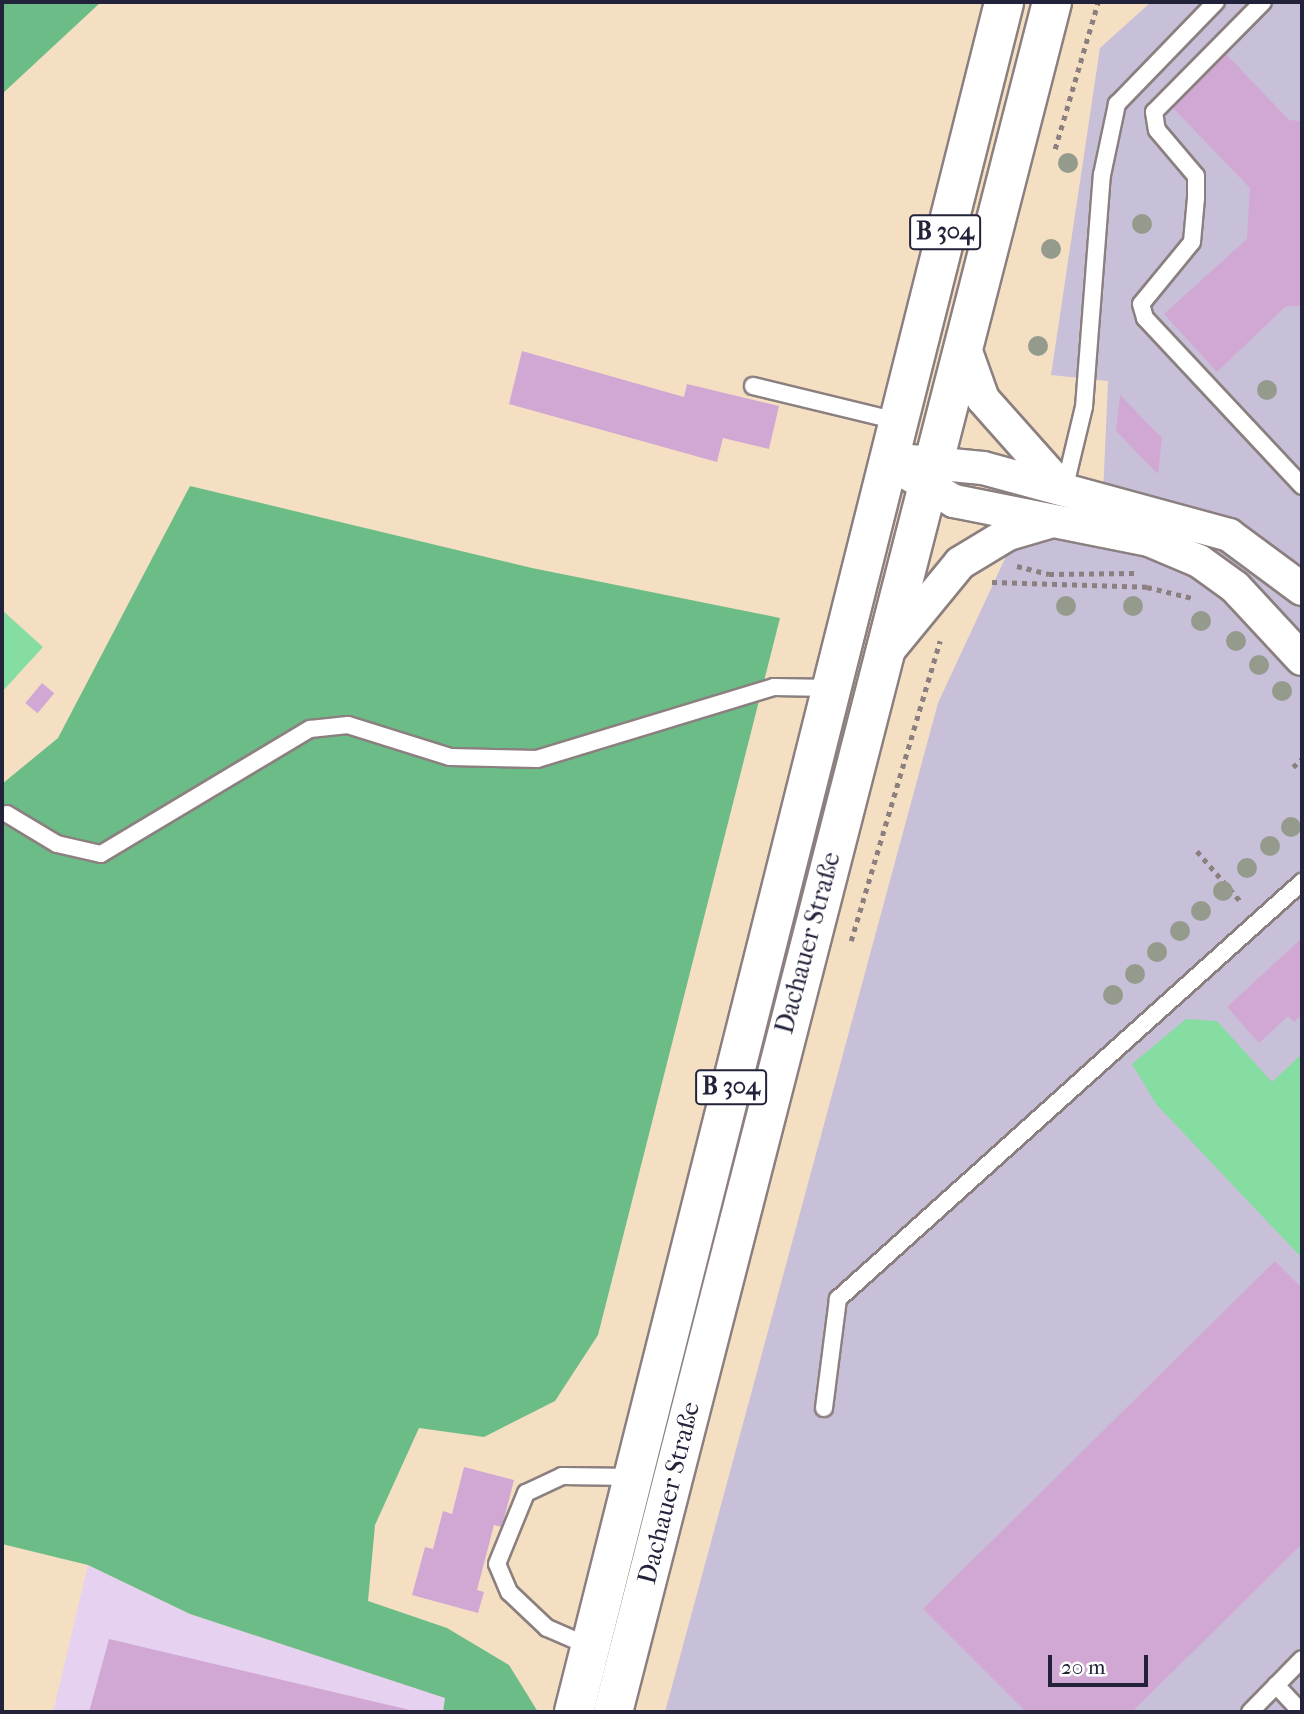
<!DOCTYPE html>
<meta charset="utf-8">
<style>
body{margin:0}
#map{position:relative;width:1304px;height:1714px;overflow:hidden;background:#f4dfc3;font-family:"IM FELL French Canon",serif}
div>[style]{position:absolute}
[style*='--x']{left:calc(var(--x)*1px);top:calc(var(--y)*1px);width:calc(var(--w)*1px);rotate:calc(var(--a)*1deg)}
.built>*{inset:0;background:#e6d2f0}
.industrial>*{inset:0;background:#c8bfd8}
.green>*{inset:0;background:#86dda1}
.forest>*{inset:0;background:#6cbc87}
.building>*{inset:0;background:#d1a8d4;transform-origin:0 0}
.path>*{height:4.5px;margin-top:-2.25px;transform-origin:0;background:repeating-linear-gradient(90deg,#8b807f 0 5px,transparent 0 10px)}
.roads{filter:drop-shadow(2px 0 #8b807f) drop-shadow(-2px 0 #8b807f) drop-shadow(0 2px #8b807f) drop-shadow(0 -2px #8b807f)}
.lane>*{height:16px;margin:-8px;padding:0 8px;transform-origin:8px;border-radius:8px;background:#fff}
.street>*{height:32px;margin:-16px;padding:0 16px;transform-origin:16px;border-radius:16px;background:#fff}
.primary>*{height:38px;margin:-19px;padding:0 19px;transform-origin:19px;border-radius:19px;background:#fff}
.trees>*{width:20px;height:20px;margin:-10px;border-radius:50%;background:#949b8c}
span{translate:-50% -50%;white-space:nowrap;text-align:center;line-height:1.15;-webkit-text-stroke:7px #fff;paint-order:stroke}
.shield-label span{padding:2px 5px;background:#fff;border:2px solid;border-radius:5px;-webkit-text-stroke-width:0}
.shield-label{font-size:24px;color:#22223b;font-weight:700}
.street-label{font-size:26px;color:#22223b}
.frame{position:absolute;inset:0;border:4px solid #22223b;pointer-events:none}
.scale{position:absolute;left:1048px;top:1655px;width:100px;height:32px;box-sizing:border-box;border:4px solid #22223b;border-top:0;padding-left:9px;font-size:21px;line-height:24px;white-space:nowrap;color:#22223b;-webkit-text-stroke:5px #fff;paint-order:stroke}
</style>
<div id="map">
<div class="built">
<i style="clip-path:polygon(88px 1565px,190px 1614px,446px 1698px,443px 1712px,53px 1712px)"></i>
</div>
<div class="industrial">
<i style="clip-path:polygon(1151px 2px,1302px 2px,1302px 1712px,665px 1712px,938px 703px,1014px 539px,1101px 541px,1108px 381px,1051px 375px,1100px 48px)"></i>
</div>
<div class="green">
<i style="clip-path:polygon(2px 610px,43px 647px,2px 692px)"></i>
<i style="clip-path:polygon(1186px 1019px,1217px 1021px,1272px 1082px,1302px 1054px,1301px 1257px,1156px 1104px,1132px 1064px)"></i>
</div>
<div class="forest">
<i style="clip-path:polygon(2px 2px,101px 2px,2px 94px)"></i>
<i style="clip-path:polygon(190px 486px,532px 568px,780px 618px,598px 1335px,555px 1401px,484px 1437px,419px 1428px,375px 1525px,368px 1601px,447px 1628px,509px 1665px,538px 1712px,443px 1712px,445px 1698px,190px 1614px,88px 1565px,2px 1544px,2px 784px,58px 738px)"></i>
</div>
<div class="building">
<i style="clip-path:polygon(1226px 54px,1289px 120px,1302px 121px,1302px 306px,1286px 306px,1217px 372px,1164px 314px,1247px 239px,1250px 188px,1171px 106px)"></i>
<i style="clip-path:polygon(522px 351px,684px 397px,687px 384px,779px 406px,769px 449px,723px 438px,717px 462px,509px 404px)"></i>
<i style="clip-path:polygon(1120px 395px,1162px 438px,1158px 474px,1116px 431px)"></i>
<i style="left:42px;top:683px;width:16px;height:26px;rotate:40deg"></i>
<i style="clip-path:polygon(1301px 939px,1302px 1015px,1294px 1022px,1288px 1016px,1259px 1043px,1227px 1007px)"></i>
<i style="clip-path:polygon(1275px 1261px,1302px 1288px,1302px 1544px,1132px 1712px,1026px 1712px,923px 1609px)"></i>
<i style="clip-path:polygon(464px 1467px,514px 1480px,502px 1527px,494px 1525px,477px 1590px,484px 1592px,478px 1613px,412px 1595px,425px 1547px,433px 1549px,443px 1511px,452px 1514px)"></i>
<i style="clip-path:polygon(109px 1639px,414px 1711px,414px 1712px,89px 1712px)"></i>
</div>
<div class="path">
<i style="--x:1055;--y:149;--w:153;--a:-73.7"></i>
<i style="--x:1017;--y:566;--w:33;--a:14"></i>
<i style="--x:1049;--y:574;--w:88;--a:-0.7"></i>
<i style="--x:992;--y:582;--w:155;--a:1.8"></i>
<i style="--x:1147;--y:587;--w:46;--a:13.7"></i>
<i style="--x:1293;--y:767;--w:12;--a:-42"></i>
<i style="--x:1197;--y:851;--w:69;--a:49.1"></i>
<i style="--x:851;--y:941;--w:313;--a:-73.5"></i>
</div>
<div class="roads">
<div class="lane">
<i style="--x:1263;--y:2;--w:155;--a:134.7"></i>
<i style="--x:1154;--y:112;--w:18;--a:81"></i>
<i style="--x:1157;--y:130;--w:60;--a:49.7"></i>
<i style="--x:1196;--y:176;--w:22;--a:90"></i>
<i style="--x:1196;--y:198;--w:44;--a:95.2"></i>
<i style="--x:1192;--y:242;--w:80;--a:129.4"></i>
<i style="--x:1141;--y:304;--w:15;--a:74"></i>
<i style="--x:1145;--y:318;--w:230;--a:46.9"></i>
<i style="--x:753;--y:386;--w:149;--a:13.6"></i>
<i style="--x:1064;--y:490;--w:85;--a:-76.5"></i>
<i style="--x:1084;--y:407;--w:233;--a:-85.6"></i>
<i style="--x:1102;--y:175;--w:73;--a:-78.1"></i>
<i style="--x:1117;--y:104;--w:142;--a:-45.9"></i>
<i style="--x:7;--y:814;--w:58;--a:31"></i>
<i style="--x:57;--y:844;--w:45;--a:12.8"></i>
<i style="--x:101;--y:854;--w:244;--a:-30.9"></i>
<i style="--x:310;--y:729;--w:38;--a:-6"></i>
<i style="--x:348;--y:725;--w:107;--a:17.4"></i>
<i style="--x:450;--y:757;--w:87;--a:1.3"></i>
<i style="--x:537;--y:759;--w:248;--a:-16.9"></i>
<i style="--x:774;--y:687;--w:57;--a:1"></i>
<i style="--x:824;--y:1408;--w:110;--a:-82.7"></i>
<i style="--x:838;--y:1299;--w:624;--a:-41.95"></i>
<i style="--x:591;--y:1647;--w:48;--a:-156.6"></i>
<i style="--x:547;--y:1628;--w:52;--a:-136.5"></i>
<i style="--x:509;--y:1592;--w:30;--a:-113"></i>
<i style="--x:497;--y:1564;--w:77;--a:-67.8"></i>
<i style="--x:526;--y:1493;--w:40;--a:-25"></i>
<i style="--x:562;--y:1476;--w:71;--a:0.8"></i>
<i style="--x:1276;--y:1685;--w:37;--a:47"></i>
<i style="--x:1250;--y:1712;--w:74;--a:-45.5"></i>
</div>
<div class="street">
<i style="--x:964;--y:346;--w:56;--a:70.3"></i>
<i style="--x:983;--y:399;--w:120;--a:48.4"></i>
<i style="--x:910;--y:461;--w:73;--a:5.5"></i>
<i style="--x:983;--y:468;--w:255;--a:15.2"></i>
<i style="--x:1229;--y:535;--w:91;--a:36.5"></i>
<i style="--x:888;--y:462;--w:77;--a:30.6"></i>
<i style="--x:954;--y:501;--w:199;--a:11.3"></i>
<i style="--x:1149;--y:540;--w:54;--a:22.8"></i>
<i style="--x:1199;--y:561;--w:44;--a:35.8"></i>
<i style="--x:1235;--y:587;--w:98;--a:47.1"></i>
<i style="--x:887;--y:652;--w:115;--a:-50.6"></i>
<i style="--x:960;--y:563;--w:56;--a:-31.1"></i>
<i style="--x:1008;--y:534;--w:40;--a:-16"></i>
</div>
<div class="primary">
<i style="--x:574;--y:1712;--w:1763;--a:-75.88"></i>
<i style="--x:613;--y:1712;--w:1765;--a:-75.6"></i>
</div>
</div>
<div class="trees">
<i style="left:1068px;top:163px"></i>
<i style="left:1142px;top:224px"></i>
<i style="left:1051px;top:249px"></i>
<i style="left:1038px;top:346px"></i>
<i style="left:1267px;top:390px"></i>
<i style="left:1066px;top:606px"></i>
<i style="left:1133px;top:606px"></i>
<i style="left:1201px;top:621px"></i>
<i style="left:1236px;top:641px"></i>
<i style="left:1259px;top:665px"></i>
<i style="left:1282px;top:691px"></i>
<i style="left:1291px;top:827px"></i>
<i style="left:1270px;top:846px"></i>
<i style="left:1247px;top:868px"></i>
<i style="left:1223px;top:891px"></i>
<i style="left:1201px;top:911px"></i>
<i style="left:1180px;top:931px"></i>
<i style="left:1157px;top:952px"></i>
<i style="left:1135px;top:974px"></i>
<i style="left:1113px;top:995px"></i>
</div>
<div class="shield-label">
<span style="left:945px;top:232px">B 304</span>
<span style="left:731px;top:1087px">B 304</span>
</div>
<div class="street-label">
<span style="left:808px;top:943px;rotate:-75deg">Dachauer Straße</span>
<span style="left:669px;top:1493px;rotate:-76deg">Dachauer Straße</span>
</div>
<div class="frame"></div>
<div class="scale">20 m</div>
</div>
